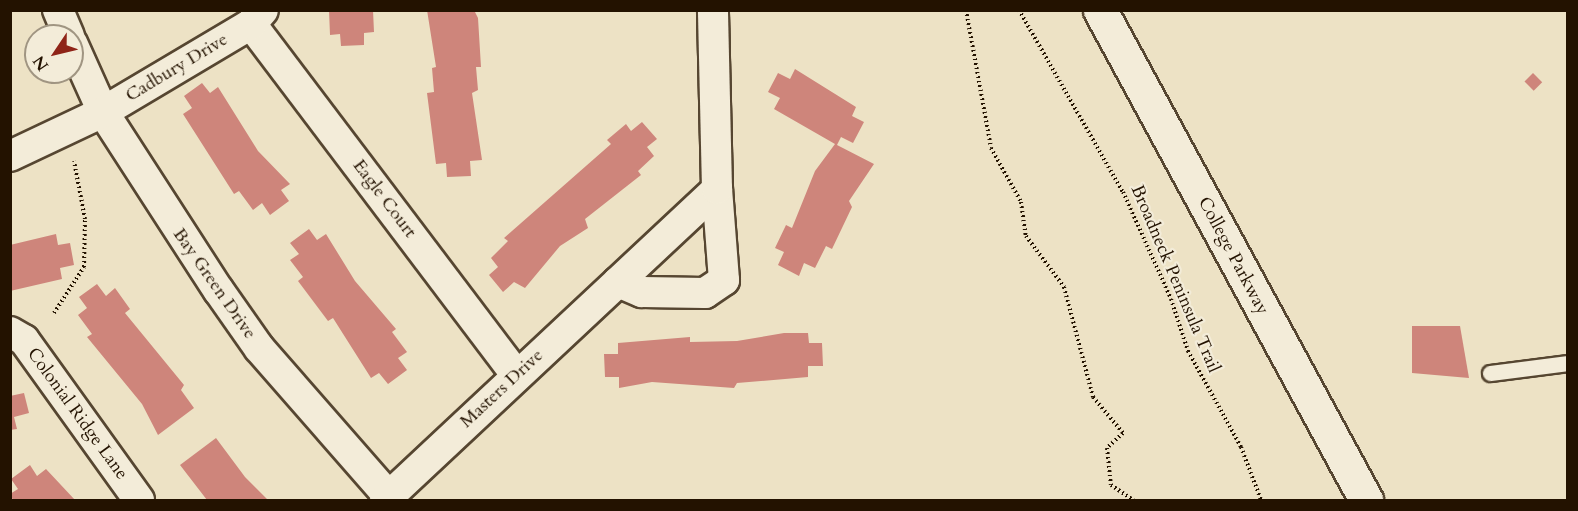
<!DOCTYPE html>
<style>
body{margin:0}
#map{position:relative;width:1578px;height:511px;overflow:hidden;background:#ede2c5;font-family:Cardo,serif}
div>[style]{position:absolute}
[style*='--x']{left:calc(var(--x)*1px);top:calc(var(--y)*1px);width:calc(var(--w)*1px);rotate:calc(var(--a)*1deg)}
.building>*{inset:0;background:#ce857b;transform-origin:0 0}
.path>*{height:4px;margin-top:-2px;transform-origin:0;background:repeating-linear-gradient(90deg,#231200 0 1.5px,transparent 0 4.5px)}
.roads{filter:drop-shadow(2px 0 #564631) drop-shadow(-2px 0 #564631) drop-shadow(0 2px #564631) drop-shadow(0 -2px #564631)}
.lane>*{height:15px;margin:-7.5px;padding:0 7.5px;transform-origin:7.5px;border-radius:7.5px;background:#f3ecd9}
.street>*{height:30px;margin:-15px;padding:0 15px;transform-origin:15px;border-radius:15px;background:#f3ecd9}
.secondary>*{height:33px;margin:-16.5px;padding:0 16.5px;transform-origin:16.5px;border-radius:16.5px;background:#f3ecd9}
span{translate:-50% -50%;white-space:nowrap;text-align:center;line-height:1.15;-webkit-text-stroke:4.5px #f3ecd9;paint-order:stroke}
.street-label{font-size:18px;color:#231200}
.frame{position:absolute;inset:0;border:12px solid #231200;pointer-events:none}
.north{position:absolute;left:24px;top:24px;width:60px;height:60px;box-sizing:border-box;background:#f3ecd9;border:2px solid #a09582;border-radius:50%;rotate:235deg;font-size:16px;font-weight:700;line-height:24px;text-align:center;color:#231200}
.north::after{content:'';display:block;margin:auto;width:21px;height:27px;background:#8f2418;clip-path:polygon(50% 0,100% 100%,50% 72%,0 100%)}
</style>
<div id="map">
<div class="building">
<i style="clip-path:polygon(329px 10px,373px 10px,374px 32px,364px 33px,364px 45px,341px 46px,340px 34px,330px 35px)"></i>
<i style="clip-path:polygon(427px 10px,474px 10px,478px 18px,481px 67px,476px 67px,478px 90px,472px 93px,482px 160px,470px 161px,471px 176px,447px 177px,446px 163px,436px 164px,427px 93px,434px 92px,432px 68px,436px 67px)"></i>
<i style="clip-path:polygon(795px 69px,856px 107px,852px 116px,864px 122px,853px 143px,841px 137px,837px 145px,874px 164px,849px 201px,852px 207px,832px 249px,826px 246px,815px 268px,804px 263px,799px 276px,778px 265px,784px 252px,775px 248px,786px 225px,792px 228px,815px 171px,835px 144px,774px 109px,780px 98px,768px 92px,778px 73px,790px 79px)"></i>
<i style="left:1533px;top:73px;width:13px;height:12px;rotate:45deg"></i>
<i style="clip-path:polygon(202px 83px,210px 93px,218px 87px,258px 151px,290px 184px,281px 190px,289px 201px,270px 215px,262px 203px,253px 210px,239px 191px,234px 194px,183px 114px,192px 108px,184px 96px)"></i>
<i style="clip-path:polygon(642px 122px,657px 139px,647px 147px,654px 156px,638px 171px,641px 175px,585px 219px,588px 228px,560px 246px,525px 288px,514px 282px,503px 292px,489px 275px,498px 267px,491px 258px,508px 241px,504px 238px,611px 144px,607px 140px,626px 124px,631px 131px)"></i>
<i style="clip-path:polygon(309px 229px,317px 240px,326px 234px,355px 281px,396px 329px,392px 332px,407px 352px,398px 358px,407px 370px,388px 384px,379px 373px,371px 378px,333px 318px,328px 321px,298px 281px,303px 277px,290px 260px,299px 254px,290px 243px)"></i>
<i style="clip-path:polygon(56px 234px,58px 245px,70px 243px,74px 265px,60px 268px,62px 279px,10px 291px,10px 245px)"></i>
<i style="clip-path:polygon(97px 284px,106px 296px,115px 288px,130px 309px,125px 313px,184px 385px,181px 390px,194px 408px,158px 435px,142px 404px,87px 337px,92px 334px,78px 315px,87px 308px,79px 297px)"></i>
<i style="clip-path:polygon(1412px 326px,1460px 326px,1469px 378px,1412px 373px)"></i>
<i style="clip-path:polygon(784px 333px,808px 333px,809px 343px,822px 343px,823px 366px,808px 366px,808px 377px,737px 383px,734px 388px,652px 382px,619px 388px,619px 377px,605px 377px,604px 354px,618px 354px,618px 343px,690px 337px,690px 342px,737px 341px)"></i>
<i style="clip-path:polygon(24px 393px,29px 413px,14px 417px,17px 429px,10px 430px,10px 396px)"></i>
<i style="clip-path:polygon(216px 438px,245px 477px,268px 500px,207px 500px,180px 465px)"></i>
<i style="clip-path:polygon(30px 465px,37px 476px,46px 469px,75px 500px,13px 500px,10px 494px,18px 489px,11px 479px)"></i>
</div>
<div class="path">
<i style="--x:966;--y:10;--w:140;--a:79.7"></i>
<i style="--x:991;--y:148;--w:62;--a:60.9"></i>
<i style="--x:1021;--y:202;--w:34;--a:82"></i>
<i style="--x:1026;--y:236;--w:64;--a:53.3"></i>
<i style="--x:1064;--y:287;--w:114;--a:75.2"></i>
<i style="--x:1093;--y:397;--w:47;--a:50.2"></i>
<i style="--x:1123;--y:433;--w:22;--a:137"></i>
<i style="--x:1107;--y:448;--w:37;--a:84"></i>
<i style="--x:1111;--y:485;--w:27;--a:34"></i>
<i style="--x:1019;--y:10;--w:210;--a:60.3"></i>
<i style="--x:1123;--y:192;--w:117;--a:65.8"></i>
<i style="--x:1171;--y:299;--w:55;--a:71.9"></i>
<i style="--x:1188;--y:351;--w:110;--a:61.1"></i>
<i style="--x:1241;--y:447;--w:57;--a:69.3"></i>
<i style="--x:54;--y:313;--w:55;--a:-56.9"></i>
<i style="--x:84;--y:267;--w:48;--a:-88.8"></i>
<i style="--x:85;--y:219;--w:59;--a:-100.7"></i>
</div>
<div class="roads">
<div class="lane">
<i style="--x:1490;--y:373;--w:79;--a:-7.3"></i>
</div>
<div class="street">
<i style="--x:58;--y:10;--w:28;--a:67"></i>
<i style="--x:251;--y:24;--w:440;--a:52.9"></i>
<i style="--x:72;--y:43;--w:76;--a:65.8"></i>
<i style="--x:103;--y:112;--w:213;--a:57.1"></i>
<i style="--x:219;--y:291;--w:70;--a:54.9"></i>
<i style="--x:259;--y:348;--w:202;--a:48.8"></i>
<i style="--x:10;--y:156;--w:103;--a:-25.3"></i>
<i style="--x:103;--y:112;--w:172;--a:-30.7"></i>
<i style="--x:251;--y:24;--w:18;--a:-49"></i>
<i style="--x:618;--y:282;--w:26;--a:23"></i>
<i style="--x:642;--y:292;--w:63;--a:0.9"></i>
<i style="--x:705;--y:293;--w:23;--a:-34"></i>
<i style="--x:724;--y:280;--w:91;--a:-94.4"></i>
<i style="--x:10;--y:332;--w:16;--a:30"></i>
<i style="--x:24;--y:340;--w:197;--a:54.3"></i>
<i style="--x:385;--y:500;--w:455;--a:-43.1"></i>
<i style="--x:717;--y:189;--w:179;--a:-91.3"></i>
</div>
<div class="secondary">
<i style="--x:1100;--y:10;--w:558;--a:61.5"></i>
</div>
</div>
<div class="street-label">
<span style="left:177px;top:68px;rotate:-31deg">Cadbury Drive</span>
<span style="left:384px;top:199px;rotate:53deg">Eagle Court</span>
<span style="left:1233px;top:256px;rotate:62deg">College Parkway</span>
<span style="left:1175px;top:279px;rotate:67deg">Broadneck Peninsula Trail</span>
<span style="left:214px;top:284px;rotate:55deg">Bay Green Drive</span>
<span style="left:502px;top:389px;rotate:-43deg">Masters Drive</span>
<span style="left:77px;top:414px;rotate:54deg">Colonial Ridge Lane</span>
</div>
<div class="frame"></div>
<div class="north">N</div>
</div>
